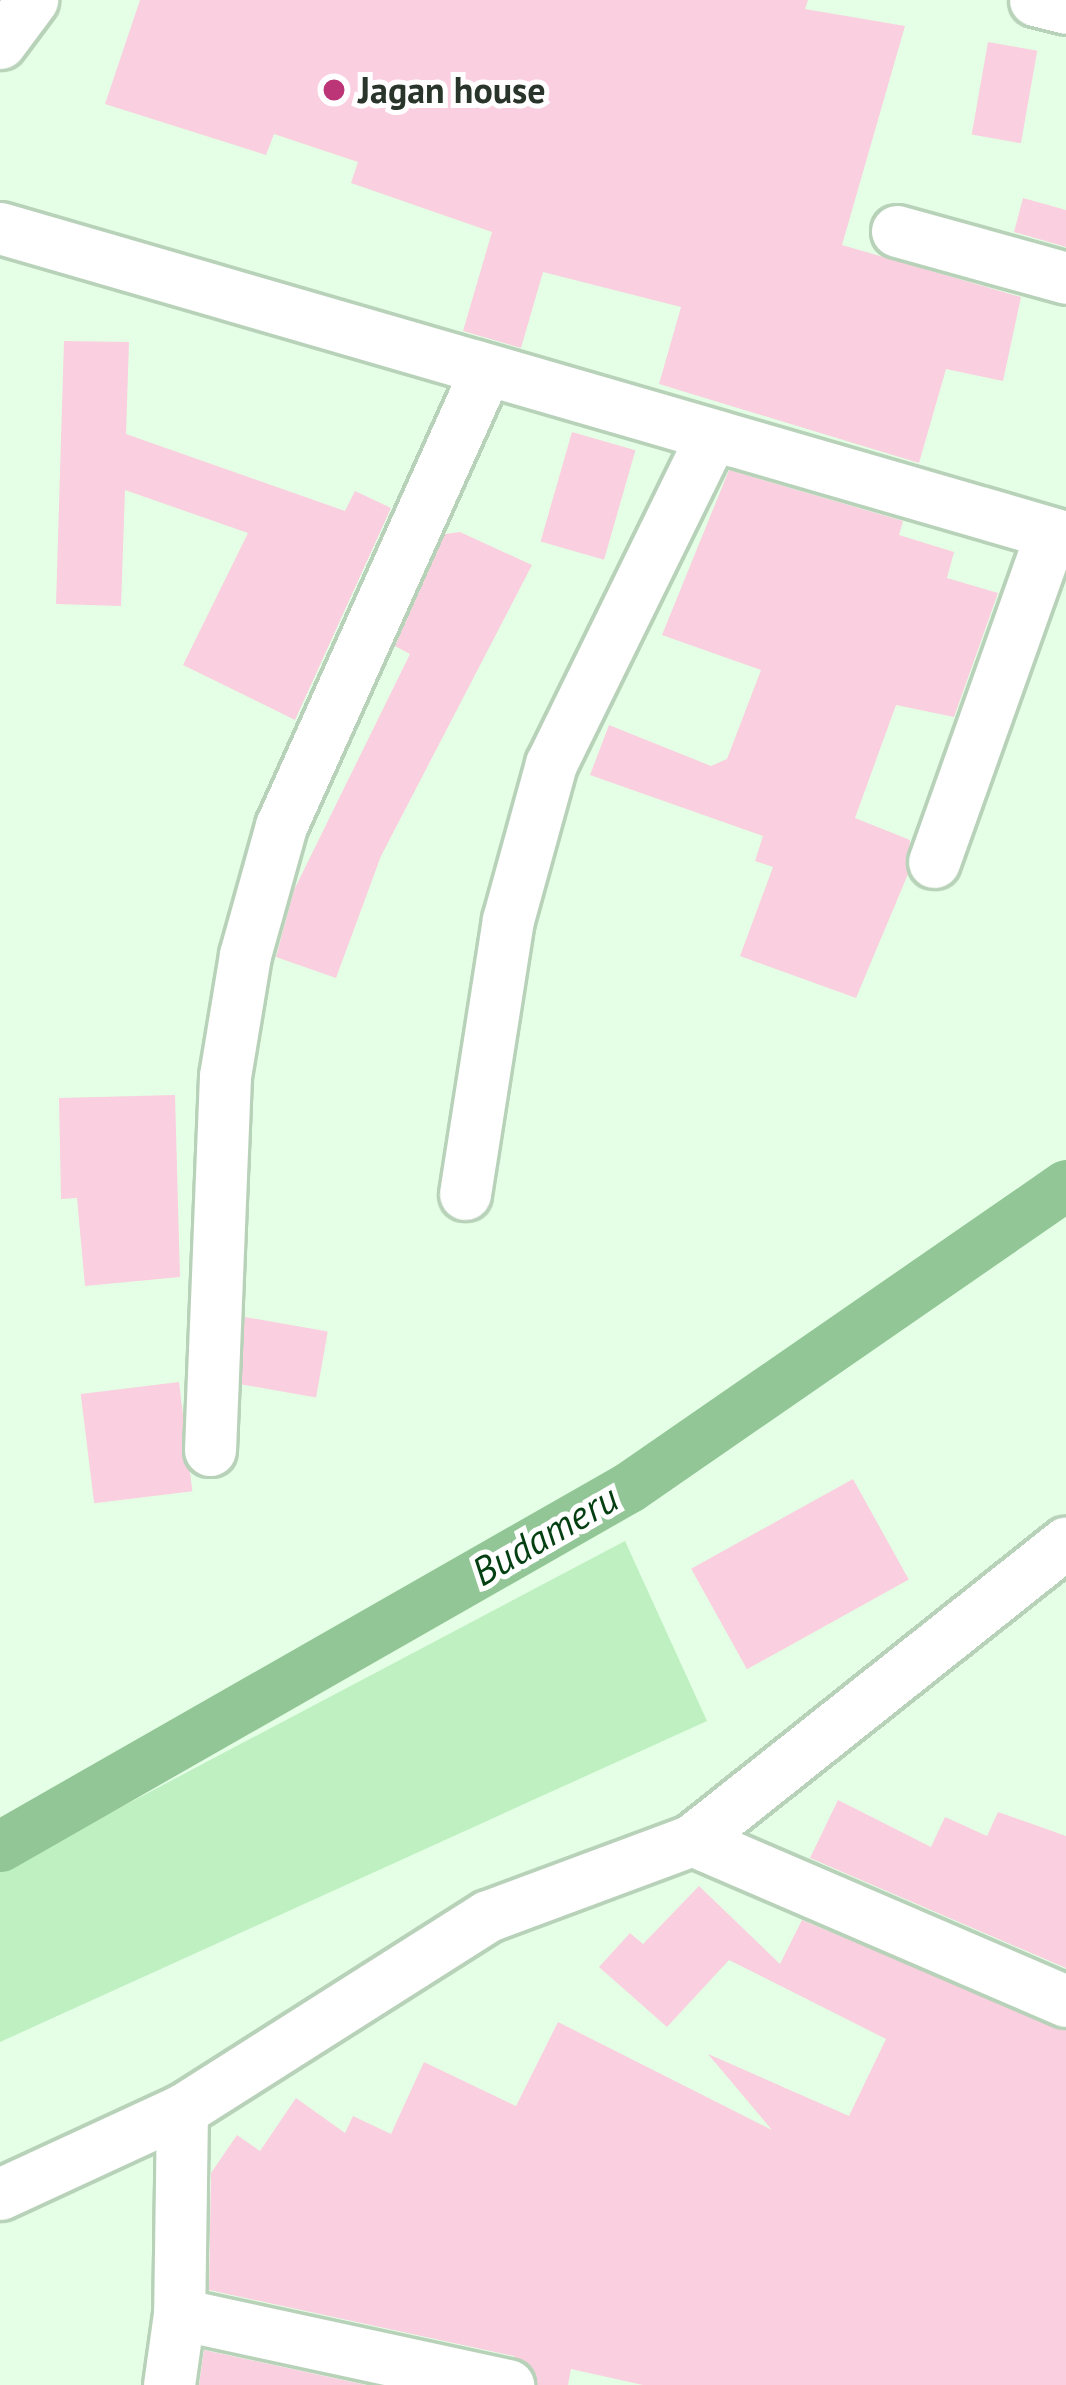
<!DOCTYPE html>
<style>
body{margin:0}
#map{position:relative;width:1066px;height:2385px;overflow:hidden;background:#e4ffe5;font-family:"PT Sans",sans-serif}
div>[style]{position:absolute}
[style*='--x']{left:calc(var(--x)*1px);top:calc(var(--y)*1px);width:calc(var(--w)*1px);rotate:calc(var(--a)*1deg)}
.green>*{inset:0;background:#bef0c1}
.canal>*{height:51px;margin:-25.5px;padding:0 25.5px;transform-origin:25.5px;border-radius:25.5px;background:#92c696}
.building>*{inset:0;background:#facfdf;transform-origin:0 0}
.roads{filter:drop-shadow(3px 0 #b8d2b9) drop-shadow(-3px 0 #b8d2b9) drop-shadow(0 3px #b8d2b9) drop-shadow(0 -3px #b8d2b9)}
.street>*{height:51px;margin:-25.5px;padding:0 25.5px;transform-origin:25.5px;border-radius:25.5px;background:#fff}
.dots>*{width:33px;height:33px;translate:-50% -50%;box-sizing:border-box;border:6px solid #fff;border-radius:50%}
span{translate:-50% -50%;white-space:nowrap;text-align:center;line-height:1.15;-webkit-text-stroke:10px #fff;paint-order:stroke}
.poi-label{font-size:36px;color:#29342a;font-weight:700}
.left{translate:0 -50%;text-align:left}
.water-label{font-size:39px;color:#043f12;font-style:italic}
</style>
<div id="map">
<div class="green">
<i style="clip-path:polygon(625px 1541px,707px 1721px,0 2042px,0 1871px)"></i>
</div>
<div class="canal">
<i style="--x:0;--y:1846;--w:724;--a:-29.72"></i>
<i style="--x:629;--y:1487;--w:531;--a:-34.65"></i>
</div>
<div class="building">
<i style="clip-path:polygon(140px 0,808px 0,805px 9px,905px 26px,842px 245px,1021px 297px,1003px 381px,946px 369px,919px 463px,659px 384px,681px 307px,543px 272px,521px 348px,463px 331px,492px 232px,351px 183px,358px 162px,274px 134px,266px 155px,105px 104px)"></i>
<i style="left:988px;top:42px;width:50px;height:94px;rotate:10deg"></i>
<i style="clip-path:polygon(1023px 198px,1066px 210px,1066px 247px,1014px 232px)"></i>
<i style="clip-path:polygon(64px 341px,129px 342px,126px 434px,345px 511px,355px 491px,391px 508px,295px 720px,183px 665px,248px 533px,125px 490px,121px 606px,56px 604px)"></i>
<i style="left:572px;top:432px;width:66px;height:114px;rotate:16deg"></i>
<i style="clip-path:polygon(729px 470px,903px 521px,899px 535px,954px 552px,947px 578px,998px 593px,954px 717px,896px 705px,855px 818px,910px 840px,908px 874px,856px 998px,740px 956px,773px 867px,755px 861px,763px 836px,590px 775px,609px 725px,711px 766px,727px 759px,761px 670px,662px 635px)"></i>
<i style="clip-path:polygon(460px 532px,532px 565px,381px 856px,336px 978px,276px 957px,294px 890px,410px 654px,395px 646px,445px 534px)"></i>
<i style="clip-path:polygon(175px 1095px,180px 1277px,85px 1286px,77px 1198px,61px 1199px,59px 1098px)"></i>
<i style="left:245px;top:1317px;width:84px;height:67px;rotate:10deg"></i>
<i style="left:179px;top:1382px;width:110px;height:99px;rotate:83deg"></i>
<i style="left:853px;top:1479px;width:115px;height:185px;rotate:61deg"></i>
<i style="clip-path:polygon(838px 1800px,931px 1847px,945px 1817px,987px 1836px,998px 1812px,1066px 1836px,1066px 1968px,810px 1858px)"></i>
<i style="clip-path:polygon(699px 1886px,780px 1964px,802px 1920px,1066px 2030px,1066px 2385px,643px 2385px,571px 2369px,568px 2385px,537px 2385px,514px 2356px,209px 2290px,211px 2173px,237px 2135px,260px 2151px,296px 2098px,345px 2133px,353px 2116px,391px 2134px,424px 2062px,516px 2106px,558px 2022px,772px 2130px,708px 2054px,849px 2116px,886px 2039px,729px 1960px,667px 2027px,599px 1967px,630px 1933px,643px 1944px)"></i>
<i style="clip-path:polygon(204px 2350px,366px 2385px,199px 2385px)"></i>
</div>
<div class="roads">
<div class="street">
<i style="--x:1035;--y:0;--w:32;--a:14"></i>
<i style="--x:0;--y:43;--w:54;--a:-53.3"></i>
<i style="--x:0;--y:228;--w:1110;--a:16.17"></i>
<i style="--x:897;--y:231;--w:175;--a:15.5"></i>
<i style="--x:934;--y:862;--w:349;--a:-70.4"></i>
<i style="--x:465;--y:1194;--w:277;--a:-81.1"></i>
<i style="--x:508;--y:920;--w:162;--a:-74.6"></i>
<i style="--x:551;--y:764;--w:365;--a:-63.9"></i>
<i style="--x:210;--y:1450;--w:374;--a:-87.7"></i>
<i style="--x:225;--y:1076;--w:123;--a:-80.6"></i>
<i style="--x:245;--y:955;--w:134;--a:-74.4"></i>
<i style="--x:281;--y:826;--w:500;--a:-65.8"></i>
<i style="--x:692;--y:1840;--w:407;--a:23.3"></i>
<i style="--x:182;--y:2110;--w:204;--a:90.8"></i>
<i style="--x:179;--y:2314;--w:337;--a:12.2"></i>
<i style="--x:0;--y:2194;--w:200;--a:-24.8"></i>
<i style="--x:182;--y:2110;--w:362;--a:-32.4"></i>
<i style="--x:488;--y:1916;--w:218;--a:-20.4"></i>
<i style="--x:692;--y:1840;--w:478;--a:-38.5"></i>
<i style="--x:169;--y:2385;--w:72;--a:-82"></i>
</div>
</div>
<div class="dots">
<i style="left:334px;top:90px;background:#bc3577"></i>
</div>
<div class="poi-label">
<span class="left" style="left:358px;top:90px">Jagan house</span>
</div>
<div class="water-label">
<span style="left:545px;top:1535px;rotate:-30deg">Budameru</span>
</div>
</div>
